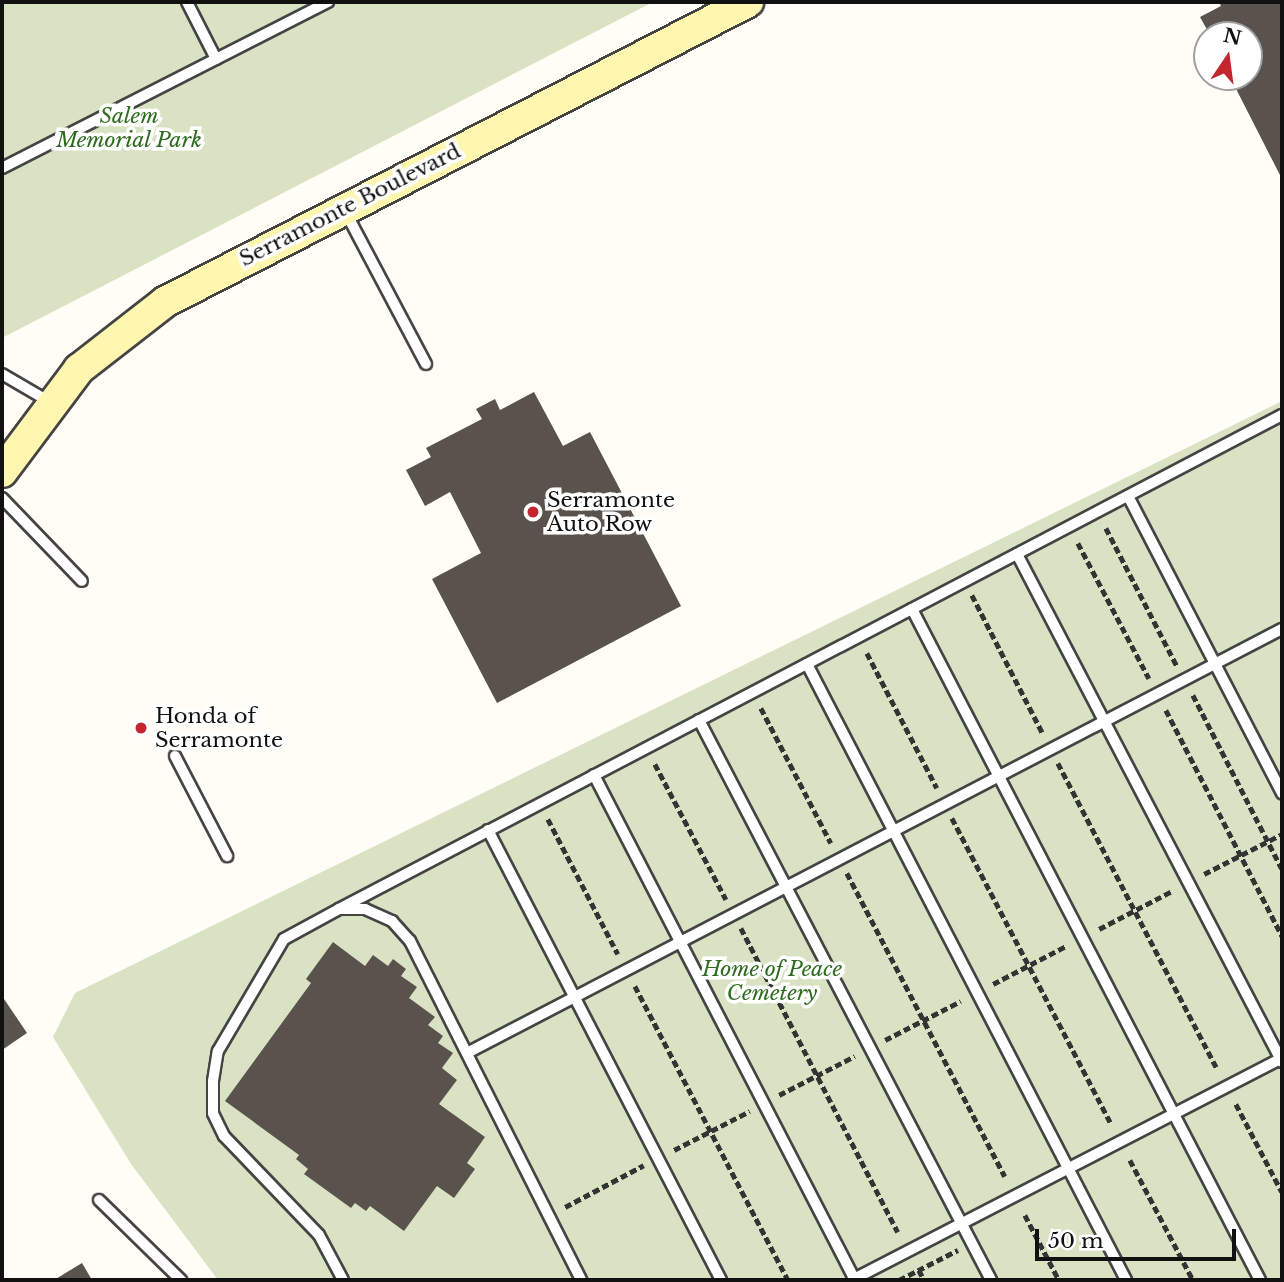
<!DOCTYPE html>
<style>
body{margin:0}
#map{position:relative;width:1284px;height:1282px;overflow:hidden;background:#fffdf5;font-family:"Libre Baskerville",serif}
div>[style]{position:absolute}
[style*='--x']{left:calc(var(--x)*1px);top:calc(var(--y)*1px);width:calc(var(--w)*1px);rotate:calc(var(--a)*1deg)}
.cemetery>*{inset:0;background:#d9e3c4}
.building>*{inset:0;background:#5a524d}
.path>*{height:4.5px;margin-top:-2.25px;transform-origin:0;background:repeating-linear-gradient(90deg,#333 0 7px,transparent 0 10.5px)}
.roads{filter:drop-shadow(2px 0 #444) drop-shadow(-2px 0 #444) drop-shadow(0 2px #444) drop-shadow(0 -2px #444)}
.service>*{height:10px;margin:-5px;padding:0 5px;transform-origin:5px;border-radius:5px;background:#fff}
.secondary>*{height:30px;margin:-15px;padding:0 15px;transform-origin:15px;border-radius:15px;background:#fff6b0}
.dots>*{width:19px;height:19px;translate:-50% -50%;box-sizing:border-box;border:4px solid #fff;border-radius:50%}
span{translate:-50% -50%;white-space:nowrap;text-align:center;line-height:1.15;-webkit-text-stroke:7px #fff;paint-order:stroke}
.park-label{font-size:21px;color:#2f6b1f;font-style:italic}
.street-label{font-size:21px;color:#111}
.poi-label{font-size:21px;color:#111}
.left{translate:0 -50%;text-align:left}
.frame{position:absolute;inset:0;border:4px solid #111;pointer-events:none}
.north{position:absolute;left:1193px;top:21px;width:70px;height:70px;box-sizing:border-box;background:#fff;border:2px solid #a0a0a0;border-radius:50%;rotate:13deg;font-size:19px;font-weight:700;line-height:28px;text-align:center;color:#111}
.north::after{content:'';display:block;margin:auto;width:24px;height:32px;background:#c4262e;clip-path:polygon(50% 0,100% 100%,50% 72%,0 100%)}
.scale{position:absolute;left:1035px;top:1229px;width:201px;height:32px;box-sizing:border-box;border:4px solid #111;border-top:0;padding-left:9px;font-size:21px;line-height:24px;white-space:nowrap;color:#111;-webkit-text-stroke:5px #fff;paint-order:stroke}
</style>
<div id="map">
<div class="cemetery">
<i style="clip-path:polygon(2px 2px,653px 2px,2px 338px)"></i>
<i style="clip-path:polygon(1282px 401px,1282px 1280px,218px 1280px,131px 1164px,53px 1037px,75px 993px)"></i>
</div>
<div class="building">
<i style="clip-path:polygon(1219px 2px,1282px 2px,1282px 179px,1230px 77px,1249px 77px,1249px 35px,1210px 35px,1200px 17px,1221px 6px)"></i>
<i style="clip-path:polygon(1207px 43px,1207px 73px,1195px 50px)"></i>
<i style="clip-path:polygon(534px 392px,563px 446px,590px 432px,681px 606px,497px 703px,432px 579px,481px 553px,450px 492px,425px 506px,406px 470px,431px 457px,426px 448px,482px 419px,476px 409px,495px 399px,500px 410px)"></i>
<i style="clip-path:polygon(333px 942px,365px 966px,373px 955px,388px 966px,393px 959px,406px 969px,401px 976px,417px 987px,409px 998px,435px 1017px,428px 1025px,443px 1036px,438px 1043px,453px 1053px,442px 1068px,457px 1080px,439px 1104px,485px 1137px,467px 1163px,475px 1169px,454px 1198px,437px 1186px,404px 1231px,370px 1206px,366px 1211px,355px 1203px,351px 1208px,304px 1174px,308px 1169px,296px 1159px,299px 1155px,225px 1101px,311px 983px,306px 979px)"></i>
<i style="clip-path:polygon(2px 996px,27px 1033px,2px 1050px)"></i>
<i style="clip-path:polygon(82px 1263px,92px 1280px,54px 1280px)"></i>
</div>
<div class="path">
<i style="--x:1106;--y:528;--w:155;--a:62.8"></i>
<i style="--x:1078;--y:543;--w:153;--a:62.3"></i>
<i style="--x:972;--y:595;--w:156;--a:62.9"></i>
<i style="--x:867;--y:653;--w:152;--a:62.6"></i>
<i style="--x:1193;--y:695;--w:195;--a:62.9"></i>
<i style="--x:761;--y:708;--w:152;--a:62.6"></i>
<i style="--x:1166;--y:710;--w:254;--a:62.8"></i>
<i style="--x:1058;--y:763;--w:343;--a:62.5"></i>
<i style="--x:655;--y:764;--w:153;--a:62.3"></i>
<i style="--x:952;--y:818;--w:343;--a:62.5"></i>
<i style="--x:548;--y:819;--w:152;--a:62.6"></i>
<i style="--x:847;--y:873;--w:342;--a:62.5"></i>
<i style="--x:1204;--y:874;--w:88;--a:-27.1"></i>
<i style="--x:741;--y:928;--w:342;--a:62.7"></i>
<i style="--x:1099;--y:929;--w:82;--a:-27.5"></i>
<i style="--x:993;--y:984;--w:82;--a:-27.5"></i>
<i style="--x:635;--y:986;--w:331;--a:62.5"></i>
<i style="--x:885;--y:1040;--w:85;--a:-27.2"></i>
<i style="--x:779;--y:1095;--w:85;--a:-27.2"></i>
<i style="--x:1236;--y:1104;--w:99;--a:62.4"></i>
<i style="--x:674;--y:1150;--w:85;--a:-27.2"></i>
<i style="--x:1130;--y:1160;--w:136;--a:62.3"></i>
<i style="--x:565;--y:1207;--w:89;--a:-28"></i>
<i style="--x:1025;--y:1215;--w:73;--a:62.4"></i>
<i style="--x:919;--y:1270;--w:11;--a:63"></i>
<i style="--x:899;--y:1280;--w:66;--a:-27"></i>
</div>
<div class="roads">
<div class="service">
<i style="--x:187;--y:2;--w:64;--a:63"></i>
<i style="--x:2;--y:168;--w:366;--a:-27"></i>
<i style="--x:345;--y:211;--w:173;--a:62.1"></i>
<i style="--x:2;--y:374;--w:56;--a:30.3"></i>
<i style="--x:1128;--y:496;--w:335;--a:62.6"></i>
<i style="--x:2;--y:498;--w:115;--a:46.1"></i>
<i style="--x:1017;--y:554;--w:573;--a:62.45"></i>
<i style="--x:912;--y:609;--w:756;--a:62.59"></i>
<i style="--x:807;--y:664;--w:694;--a:62.62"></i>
<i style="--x:699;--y:720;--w:632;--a:62.46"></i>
<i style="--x:175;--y:756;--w:113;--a:62.5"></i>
<i style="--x:594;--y:775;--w:568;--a:62.67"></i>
<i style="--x:488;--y:830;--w:507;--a:62.63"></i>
<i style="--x:339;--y:909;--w:1065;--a:-27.65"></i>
<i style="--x:467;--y:1053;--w:919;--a:-27.49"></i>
<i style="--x:99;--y:1200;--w:115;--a:44.3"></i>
<i style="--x:343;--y:1280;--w:51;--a:-118.1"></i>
<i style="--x:319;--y:1235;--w:137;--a:-133.8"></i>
<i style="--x:224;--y:1136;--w:25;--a:-116"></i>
<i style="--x:213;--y:1113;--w:32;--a:-90"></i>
<i style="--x:213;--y:1081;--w:30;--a:-81"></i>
<i style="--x:218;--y:1051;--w:130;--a:-59.5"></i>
<i style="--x:284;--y:939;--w:63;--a:-28.6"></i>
<i style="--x:339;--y:909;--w:26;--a:0"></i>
<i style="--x:365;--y:909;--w:30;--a:24"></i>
<i style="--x:392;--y:921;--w:27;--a:48"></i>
<i style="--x:410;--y:941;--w:380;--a:63.2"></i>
<i style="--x:852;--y:1280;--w:484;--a:-27.3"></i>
</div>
<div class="secondary">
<i style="--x:2;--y:472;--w:129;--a:-53.2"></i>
<i style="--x:79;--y:369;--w:109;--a:-37.9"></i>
<i style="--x:165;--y:302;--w:656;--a:-27.23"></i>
</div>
</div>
<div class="dots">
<i style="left:533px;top:512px;background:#c4262e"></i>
<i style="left:141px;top:728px;background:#c4262e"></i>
</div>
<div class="park-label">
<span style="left:129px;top:128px">Salem<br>Memorial Park</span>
<span style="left:772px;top:981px">Home of Peace<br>Cemetery</span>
</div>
<div class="street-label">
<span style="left:350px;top:205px;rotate:-27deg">Serramonte Boulevard</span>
</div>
<div class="poi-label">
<span class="left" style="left:547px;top:512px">Serramonte<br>Auto Row</span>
<span class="left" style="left:155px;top:728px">Honda of<br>Serramonte</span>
</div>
<div class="frame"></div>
<div class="north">N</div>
<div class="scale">50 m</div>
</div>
